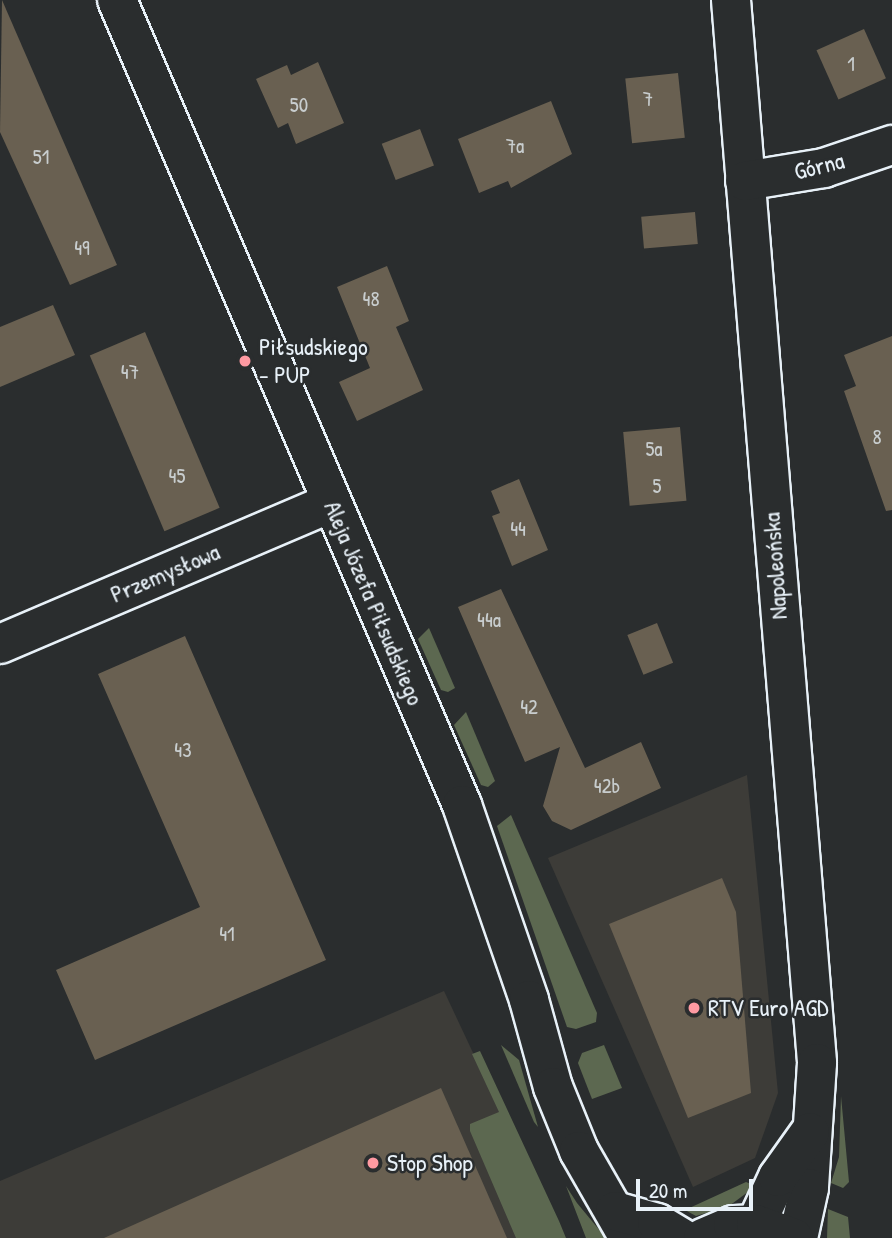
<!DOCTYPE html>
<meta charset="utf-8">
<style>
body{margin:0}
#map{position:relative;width:892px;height:1238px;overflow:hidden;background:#2a2d2e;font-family:"Patrick Hand",sans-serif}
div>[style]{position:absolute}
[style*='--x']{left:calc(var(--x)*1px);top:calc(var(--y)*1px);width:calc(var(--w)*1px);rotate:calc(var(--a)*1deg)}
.built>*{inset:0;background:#3d3c38}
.green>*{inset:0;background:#5c6850}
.building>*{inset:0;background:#696051;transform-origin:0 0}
.roads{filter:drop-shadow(2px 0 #e8f1f8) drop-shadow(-2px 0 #e8f1f8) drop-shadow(0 2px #e8f1f8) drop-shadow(0 -2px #e8f1f8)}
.minor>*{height:38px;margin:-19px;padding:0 19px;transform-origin:19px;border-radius:19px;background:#2a2d2e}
.major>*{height:38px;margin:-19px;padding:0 19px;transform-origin:19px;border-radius:19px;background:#2a2d2e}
.dots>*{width:19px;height:19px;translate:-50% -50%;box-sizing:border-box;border:4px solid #2a2d2e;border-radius:50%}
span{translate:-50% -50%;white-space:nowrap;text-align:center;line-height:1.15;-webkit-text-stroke:5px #2a2d2e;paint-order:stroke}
.number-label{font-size:21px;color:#c8cdce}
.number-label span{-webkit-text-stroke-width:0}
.street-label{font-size:24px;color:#e8f1f8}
.poi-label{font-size:24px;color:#e8f1f8}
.left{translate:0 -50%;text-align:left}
.scale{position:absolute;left:636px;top:1179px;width:117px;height:32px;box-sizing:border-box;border:4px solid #e8f1f8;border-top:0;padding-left:9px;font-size:21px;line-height:24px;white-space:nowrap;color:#e8f1f8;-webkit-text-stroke:5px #2a2d2e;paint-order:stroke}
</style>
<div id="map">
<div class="built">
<i style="clip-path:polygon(747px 775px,778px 1093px,755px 1158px,693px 1187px,548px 858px)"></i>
<i style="clip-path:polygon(444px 991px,560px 1238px,0 1238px,0 1181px)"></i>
</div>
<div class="green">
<i style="clip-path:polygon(429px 628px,455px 688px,448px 692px,441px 690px,418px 639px)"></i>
<i style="clip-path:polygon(466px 712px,495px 781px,488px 787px,481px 785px,454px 725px)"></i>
<i style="clip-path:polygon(511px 815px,597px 1013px,596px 1022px,576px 1029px,567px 1027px,497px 826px)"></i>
<i style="clip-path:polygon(501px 1045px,519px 1060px,538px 1127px,534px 1122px)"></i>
<i style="clip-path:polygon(604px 1045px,622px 1088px,592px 1099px,578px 1063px,582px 1053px)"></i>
<i style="clip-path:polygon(480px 1051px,559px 1221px,566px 1238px,516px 1238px,470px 1131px,470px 1124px,499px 1112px,472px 1054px)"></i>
<i style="clip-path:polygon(841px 1096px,849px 1182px,843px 1188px,831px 1183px,839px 1157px)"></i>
<i style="clip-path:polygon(746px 1182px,756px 1186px,729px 1206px,696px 1216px,685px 1210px)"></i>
<i style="clip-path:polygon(566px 1186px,577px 1203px,606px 1238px,586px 1238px)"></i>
<i style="clip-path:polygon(828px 1209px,848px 1217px,850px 1238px,827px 1238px)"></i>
</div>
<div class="building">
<i style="clip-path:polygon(2px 0,117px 265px,70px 285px,0 132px)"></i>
<i style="left:864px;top:29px;width:54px;height:52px;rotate:66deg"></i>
<i style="clip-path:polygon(318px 62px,344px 123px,296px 144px,288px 123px,278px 128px,256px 79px,287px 65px,291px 75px)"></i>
<i style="left:678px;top:73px;width:65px;height:53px;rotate:84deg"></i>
<i style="clip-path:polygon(551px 101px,572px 154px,511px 188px,508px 181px,479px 193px,458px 139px)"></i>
<i style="left:420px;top:129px;width:39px;height:41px;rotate:69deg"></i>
<i style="left:695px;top:212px;width:32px;height:54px;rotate:85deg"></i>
<i style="clip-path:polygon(387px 266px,409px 321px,396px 327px,423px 390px,357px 421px,339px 382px,370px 368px,337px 287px)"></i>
<i style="clip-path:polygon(53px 305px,75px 355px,0 387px,0 327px)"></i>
<i style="left:145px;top:332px;width:191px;height:60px;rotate:67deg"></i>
<i style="clip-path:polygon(892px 336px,892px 510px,886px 511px,844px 391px,856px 386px,844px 355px)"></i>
<i style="left:680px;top:427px;width:74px;height:57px;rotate:85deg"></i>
<i style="clip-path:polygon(519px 479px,548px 550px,512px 566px,492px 516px,500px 513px,491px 491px)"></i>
<i style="clip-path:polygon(501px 589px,585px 768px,641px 742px,661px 788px,571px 830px,552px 821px,543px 806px,560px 747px,525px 762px,458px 607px)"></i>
<i style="left:657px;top:623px;width:43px;height:32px;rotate:68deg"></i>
<i style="clip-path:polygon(185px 636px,326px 960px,95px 1060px,56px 970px,200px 907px,98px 674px)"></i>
<i style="clip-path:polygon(722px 878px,736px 912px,751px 1093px,688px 1118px,609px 924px)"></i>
<i style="clip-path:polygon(441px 1088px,507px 1238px,104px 1238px)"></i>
</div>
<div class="roads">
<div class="minor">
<i style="--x:731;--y:0;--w:1066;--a:85.37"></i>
<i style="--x:817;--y:1063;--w:125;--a:93.7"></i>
<i style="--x:809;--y:1188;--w:51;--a:102.4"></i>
<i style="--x:745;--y:181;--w:80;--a:-9.3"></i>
<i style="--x:824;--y:168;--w:72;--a:-18.7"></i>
<i style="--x:0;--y:644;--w:360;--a:-23.1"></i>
<i style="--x:756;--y:1224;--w:52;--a:-64.9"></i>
<i style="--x:778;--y:1177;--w:55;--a:-54.6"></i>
</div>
<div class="major">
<i style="--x:117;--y:0;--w:876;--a:66.8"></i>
<i style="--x:462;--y:805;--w:206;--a:71"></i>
<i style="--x:529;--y:1000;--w:90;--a:74.6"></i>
<i style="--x:553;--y:1087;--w:69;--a:67.9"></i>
<i style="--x:579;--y:1151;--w:100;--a:60.1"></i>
<i style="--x:615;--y:1211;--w:44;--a:15.9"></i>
<i style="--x:657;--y:1223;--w:29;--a:31"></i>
<i style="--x:703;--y:1238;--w:33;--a:-23"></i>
<i style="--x:733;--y:1225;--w:23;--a:-2"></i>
<i style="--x:756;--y:1224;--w:40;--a:20.2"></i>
</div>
</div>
<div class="dots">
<i style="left:245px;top:361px;background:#ff9aa2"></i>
<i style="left:694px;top:1008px;background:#ff9aa2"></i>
<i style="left:373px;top:1163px;background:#ff9aa2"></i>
</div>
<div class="number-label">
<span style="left:851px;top:64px">1</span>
<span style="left:648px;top:99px">7</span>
<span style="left:299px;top:105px">50</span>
<span style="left:515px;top:146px">7a</span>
<span style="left:41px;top:157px">51</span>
<span style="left:82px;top:248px">49</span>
<span style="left:371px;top:299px">48</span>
<span style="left:130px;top:372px">47</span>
<span style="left:877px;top:437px">8</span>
<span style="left:654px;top:449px">5a</span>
<span style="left:177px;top:476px">45</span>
<span style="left:657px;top:486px">5</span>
<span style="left:518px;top:529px">44</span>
<span style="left:489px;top:620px">44a</span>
<span style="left:529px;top:707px">42</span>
<span style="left:183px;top:750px">43</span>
<span style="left:607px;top:786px">42b</span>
<span style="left:227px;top:934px">41</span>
</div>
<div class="street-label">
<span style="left:819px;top:166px;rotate:-14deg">Górna</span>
<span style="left:775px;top:566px;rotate:-94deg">Napoleońska</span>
<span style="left:165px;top:573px;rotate:-23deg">Przemysłowa</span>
<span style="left:374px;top:603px;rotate:67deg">Aleja Józefa Piłsudskiego</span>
</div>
<div class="poi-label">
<span class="left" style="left:259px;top:361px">Piłsudskiego<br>- PUP</span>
<span class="left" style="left:708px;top:1008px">RTV Euro AGD</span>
<span class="left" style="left:387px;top:1163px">Stop Shop</span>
</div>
<div class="scale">20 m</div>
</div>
